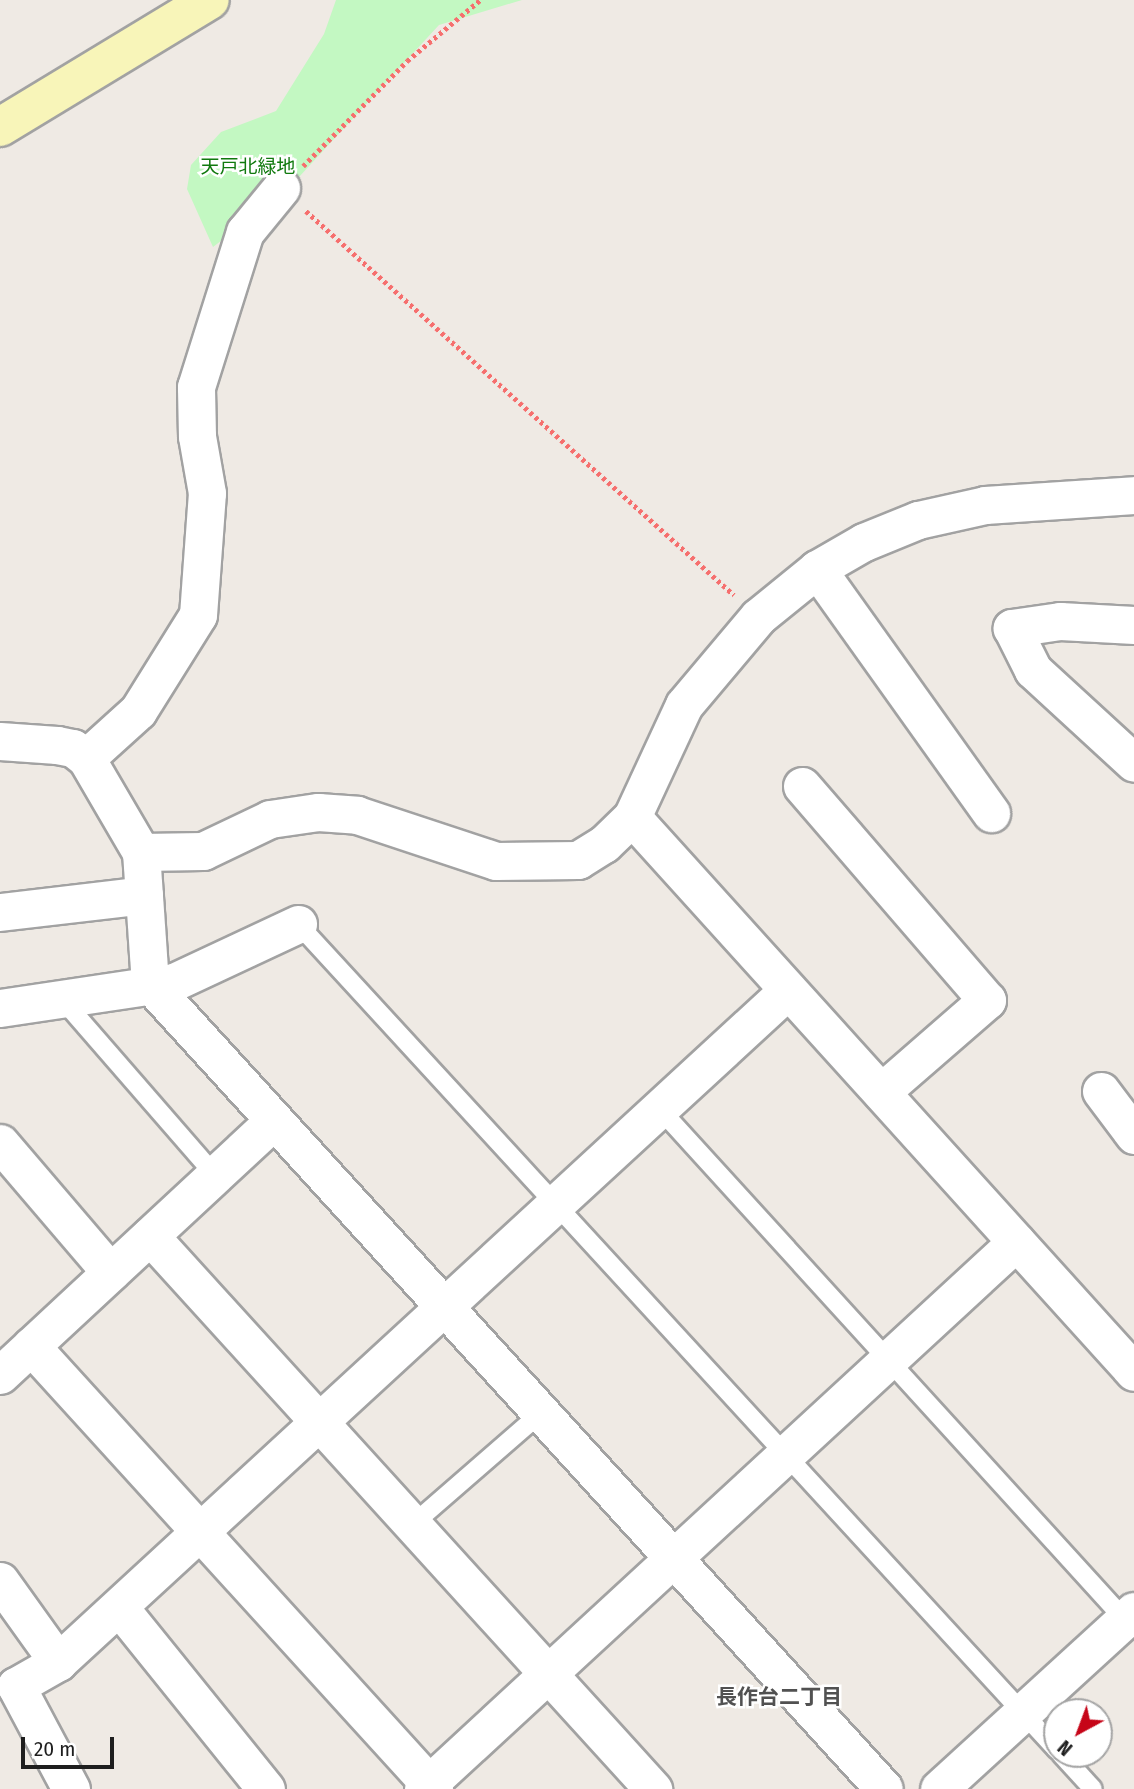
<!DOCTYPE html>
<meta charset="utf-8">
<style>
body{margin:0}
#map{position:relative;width:1134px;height:1789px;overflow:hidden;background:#efeae4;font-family:"Fira Sans Condensed","Noto Sans JP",sans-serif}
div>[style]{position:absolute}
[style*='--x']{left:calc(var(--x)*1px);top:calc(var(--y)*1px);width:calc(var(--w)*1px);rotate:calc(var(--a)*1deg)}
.park>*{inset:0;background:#c3f8c2}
.path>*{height:4.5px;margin-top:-2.25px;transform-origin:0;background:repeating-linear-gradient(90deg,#f66f6e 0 3.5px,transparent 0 7px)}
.roads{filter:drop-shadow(2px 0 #a2a2a2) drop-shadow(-2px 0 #a2a2a2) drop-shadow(0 2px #a2a2a2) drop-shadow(0 -2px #a2a2a2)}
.lane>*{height:18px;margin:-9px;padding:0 9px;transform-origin:9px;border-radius:9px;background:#fff}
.street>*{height:37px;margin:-18.5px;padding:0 18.5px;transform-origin:18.5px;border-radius:18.5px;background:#fff}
.secondary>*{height:38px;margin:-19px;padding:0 19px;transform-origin:19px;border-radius:19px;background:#f8f5b9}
span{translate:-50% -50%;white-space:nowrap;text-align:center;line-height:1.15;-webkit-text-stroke:5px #fff;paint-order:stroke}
.park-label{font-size:19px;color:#10790e}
.neighbourhood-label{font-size:21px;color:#515151;font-weight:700}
.north{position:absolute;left:1043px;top:1698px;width:70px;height:70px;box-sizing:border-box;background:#fff;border:2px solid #a5a5a5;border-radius:50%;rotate:221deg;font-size:19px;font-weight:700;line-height:28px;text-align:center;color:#1e1e1e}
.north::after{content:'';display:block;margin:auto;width:24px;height:32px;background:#c60518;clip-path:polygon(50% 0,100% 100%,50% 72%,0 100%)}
.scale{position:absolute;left:21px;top:1737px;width:93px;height:32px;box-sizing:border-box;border:4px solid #1e1e1e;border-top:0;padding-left:9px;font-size:21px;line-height:24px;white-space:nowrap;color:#1e1e1e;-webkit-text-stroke:5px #fff;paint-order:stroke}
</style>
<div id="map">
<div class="park">
<i style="clip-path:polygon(336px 0,522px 0,439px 25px,287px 190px,213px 247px,187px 189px,191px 165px,221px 132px,276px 111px,324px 34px)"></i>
</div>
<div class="path">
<i style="--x:303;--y:166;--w:148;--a:-45.3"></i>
<i style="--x:407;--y:61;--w:95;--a:-39.9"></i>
<i style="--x:306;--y:211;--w:575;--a:41.9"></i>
</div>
<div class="roads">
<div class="lane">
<i style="--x:298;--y:924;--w:1122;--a:47.42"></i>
<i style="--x:61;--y:998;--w:235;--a:49"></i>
<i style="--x:658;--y:1107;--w:697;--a:47.68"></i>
<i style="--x:412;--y:1525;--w:171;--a:-41"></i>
<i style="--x:1061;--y:1754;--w:47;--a:47.6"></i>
</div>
<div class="street">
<i style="--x:817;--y:569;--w:300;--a:54.5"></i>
<i style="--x:1134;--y:625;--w:74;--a:-176.9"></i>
<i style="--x:1060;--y:621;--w:49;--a:171.7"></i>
<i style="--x:1012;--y:628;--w:47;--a:63.4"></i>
<i style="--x:1033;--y:670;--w:137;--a:42.6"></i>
<i style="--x:0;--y:741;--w:57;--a:4"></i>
<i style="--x:57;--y:745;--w:16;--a:11"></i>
<i style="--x:73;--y:748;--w:16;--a:38"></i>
<i style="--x:86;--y:758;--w:109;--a:59.7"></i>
<i style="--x:141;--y:852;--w:62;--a:-0.9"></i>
<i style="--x:203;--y:851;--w:74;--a:-25.5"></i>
<i style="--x:270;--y:819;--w:49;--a:-8.3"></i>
<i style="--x:318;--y:812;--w:39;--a:4"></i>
<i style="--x:357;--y:815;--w:146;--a:18.3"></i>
<i style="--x:496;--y:861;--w:82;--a:-0.7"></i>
<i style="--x:578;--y:860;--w:31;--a:-32"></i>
<i style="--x:604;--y:844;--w:39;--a:-44"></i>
<i style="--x:632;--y:817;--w:123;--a:-65.1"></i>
<i style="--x:684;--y:705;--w:115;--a:-49.9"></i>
<i style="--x:758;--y:617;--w:76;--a:-39.1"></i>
<i style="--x:817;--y:569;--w:54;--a:-29.9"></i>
<i style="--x:864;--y:542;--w:58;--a:-22.2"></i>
<i style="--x:918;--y:520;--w:69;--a:-12.6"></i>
<i style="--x:985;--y:505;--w:149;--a:-3.8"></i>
<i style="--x:86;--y:758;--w:70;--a:-42.1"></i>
<i style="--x:138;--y:711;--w:113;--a:-58"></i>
<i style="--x:198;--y:615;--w:122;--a:-85.8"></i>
<i style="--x:207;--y:493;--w:58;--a:-100"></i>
<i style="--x:197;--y:436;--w:49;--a:-91.2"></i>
<i style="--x:196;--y:387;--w:163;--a:-72.5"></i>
<i style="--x:245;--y:232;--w:57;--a:-50.7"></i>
<i style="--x:802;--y:786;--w:283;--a:49.2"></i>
<i style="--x:987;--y:1000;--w:140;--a:139"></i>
<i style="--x:632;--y:817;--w:748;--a:47.87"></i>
<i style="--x:141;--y:852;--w:132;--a:86.1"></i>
<i style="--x:150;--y:984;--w:1089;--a:47.64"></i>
<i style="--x:0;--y:912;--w:145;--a:-6.7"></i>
<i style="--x:0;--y:1008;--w:176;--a:-8.5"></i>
<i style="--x:174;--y:982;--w:137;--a:-25.1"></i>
<i style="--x:1101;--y:1091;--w:55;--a:53.1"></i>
<i style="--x:0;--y:1143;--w:170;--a:49.5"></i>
<i style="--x:150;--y:1236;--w:748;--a:47.71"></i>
<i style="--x:31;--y:1346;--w:599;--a:47.71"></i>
<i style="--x:0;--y:1375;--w:374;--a:-42.9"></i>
<i style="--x:0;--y:1581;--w:100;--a:54.4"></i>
<i style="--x:119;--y:1607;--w:234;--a:51.1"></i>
<i style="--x:71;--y:1789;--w:117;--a:-118.1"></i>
<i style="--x:16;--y:1686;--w:48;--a:-29.7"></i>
<i style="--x:58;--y:1662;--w:992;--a:-42.63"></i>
<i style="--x:423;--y:1789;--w:807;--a:-42.69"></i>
<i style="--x:939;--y:1789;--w:264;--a:-42.4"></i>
</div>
<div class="secondary">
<i style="--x:0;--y:127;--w:245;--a:-31.2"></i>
</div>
</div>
<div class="park-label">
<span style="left:248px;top:167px">天戸北緑地</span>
</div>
<div class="neighbourhood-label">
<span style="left:779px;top:1697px">長作台二丁目</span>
</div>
<div class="north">N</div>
<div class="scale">20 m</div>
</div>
